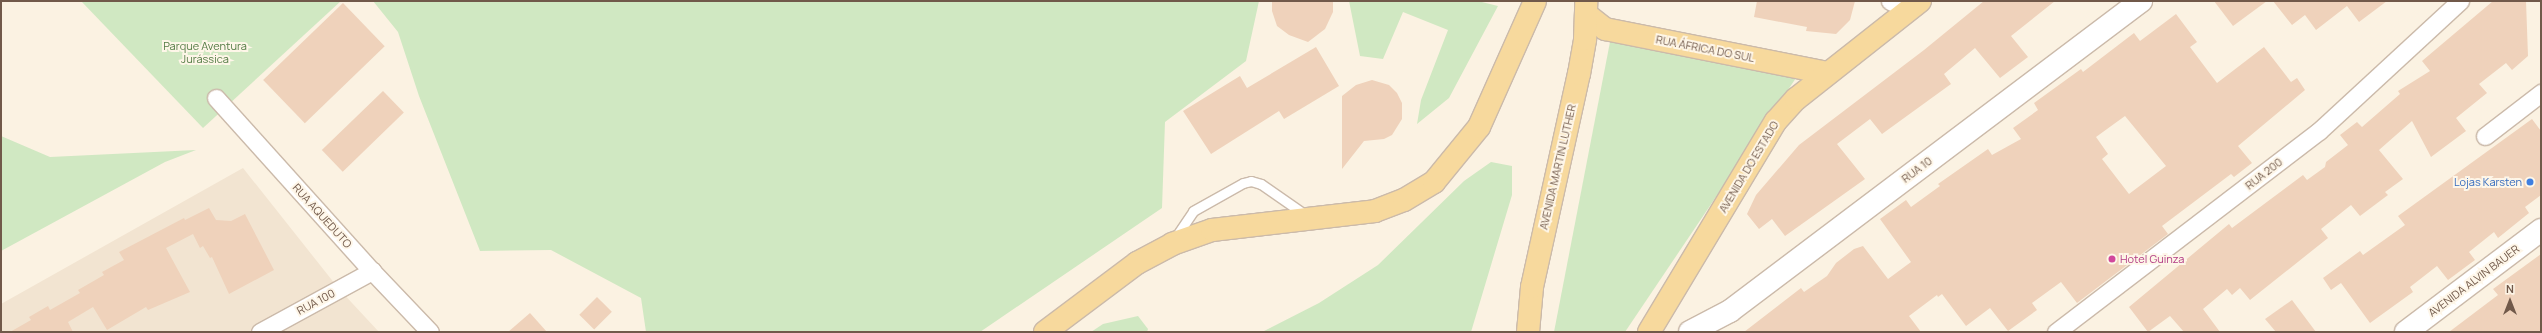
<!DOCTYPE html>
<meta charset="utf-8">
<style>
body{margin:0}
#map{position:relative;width:2542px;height:333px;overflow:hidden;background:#fbf2e2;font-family:Manrope,sans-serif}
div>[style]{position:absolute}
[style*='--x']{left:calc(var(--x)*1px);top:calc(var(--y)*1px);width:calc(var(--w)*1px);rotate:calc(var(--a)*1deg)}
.residential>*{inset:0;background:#f2e4d1}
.green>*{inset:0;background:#d0e8c2}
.building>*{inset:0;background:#efd2bb;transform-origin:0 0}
.roads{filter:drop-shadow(1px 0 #cbbaaa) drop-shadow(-1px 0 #cbbaaa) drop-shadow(0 1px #cbbaaa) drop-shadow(0 -1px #cbbaaa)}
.service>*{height:9px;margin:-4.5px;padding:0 4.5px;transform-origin:4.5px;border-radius:4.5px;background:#fff}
.minor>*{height:17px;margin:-8.5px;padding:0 8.5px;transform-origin:8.5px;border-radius:8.5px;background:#fff}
.tertiary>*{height:22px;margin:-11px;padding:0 11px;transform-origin:11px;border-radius:11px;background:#fff}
.secondary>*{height:22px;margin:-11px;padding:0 11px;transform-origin:11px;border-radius:11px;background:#fff}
.primary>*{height:22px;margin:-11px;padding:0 11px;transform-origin:11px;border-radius:11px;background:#f7d99d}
.dots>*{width:11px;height:11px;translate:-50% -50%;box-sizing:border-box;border:2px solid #fef6e8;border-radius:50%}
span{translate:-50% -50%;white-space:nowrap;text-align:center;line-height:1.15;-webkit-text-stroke:4px #fef6e8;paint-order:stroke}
.park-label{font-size:11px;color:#547c45}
.street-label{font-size:11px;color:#71594a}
.shop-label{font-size:11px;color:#366cbe}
.right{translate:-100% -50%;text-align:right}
.hotel-label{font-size:11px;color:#b23c85}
.left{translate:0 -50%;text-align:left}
.frame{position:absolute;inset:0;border:2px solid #71594a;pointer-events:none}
.north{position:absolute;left:2490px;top:281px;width:40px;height:40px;-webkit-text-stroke:3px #fef6e8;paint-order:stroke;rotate:0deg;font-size:11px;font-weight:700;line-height:16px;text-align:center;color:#71594a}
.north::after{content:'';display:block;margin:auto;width:14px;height:18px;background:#71594a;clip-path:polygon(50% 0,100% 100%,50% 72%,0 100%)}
</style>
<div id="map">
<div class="residential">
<i style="clip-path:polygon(243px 168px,339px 289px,379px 332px,1px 332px,1px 304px)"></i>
</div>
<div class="green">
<i style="clip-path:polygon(81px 1px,341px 1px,203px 128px)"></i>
<i style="clip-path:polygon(373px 1px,1259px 1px,1246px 61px,1165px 122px,1162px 208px,980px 332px,646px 332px,641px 298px,551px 250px,480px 251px,419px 96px,398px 32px)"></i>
<i style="clip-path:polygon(1349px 1px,1478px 1px,1498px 6px,1449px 98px,1417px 124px,1421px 100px,1448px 30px,1403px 12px,1383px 59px,1360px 56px)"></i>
<i style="clip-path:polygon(1610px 42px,1798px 75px,1625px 332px,1554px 332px)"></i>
<i style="clip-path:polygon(1px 136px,50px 157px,196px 150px,165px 162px,1px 251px)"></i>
<i style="clip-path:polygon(1491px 162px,1512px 166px,1512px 195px,1471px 332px,1262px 332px,1319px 303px,1378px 265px,1464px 181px)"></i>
<i style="clip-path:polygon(1138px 316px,1148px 329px,1147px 332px,1091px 332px,1103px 324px)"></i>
</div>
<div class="building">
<i style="clip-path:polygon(1272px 1px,1333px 1px,1333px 12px,1325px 29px,1308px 42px,1289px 35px,1277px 26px,1272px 11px)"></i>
<i style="clip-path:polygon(1757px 1px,1855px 1px,1850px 20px,1836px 34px,1806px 31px,1807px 27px,1754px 17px)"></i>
<i style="clip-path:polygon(1984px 1px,2055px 1px,2011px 36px,2028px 57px,2000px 78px,1975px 48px,1944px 74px,1951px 84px,1882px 134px,1870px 119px,1837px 144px,1865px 179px,1785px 236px,1772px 219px,1759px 229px,1747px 214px,1756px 195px,1799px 145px,1924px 50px)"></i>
<i style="clip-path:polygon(2214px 1px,2267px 1px,2233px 26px)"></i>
<i style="clip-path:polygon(2273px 1px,2387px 1px,2359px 22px,2347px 6px,2316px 30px,2305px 15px,2292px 25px)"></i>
<i style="clip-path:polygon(2493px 1px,2526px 1px,2528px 56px,2512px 70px,2506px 63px,2479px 84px,2487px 93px,2456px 118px,2466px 131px,2431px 157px,2412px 121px,2379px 150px,2403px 179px,2385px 192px,2388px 195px,2360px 216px,2351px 205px,2321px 229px,2328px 238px,2250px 300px,2240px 288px,2232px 295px,2227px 289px,2203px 309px,2220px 332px,2184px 332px,2170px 316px,2148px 332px,2129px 307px,2229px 224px,2232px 228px,2303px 175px,2307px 180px,2325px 167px,2326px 162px,2348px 145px,2340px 135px,2357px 122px,2362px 127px,2400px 94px,2398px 91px,2430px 71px,2422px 61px)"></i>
<i style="left:343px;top:3px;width:60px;height:111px;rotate:46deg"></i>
<i style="clip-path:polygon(evenodd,2176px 14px,2197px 42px,2190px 47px,2217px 83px,2264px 47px,2291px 82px,2297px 78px,2305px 90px,2238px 146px,2252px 163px,2234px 177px,2231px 174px,2162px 226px,2168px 234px,2077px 303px,2061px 282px,2032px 303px,2037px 310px,2008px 331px,1990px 308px,1966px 326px,1942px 294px,1938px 297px,1937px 295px,1909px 316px,1921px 332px,1744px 332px,1801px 288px,1804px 292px,1827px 276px,1836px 263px,1854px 249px,1863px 246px,1888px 279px,1911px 262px,1880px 219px,1906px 200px,1911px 207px,1940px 186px,1938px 184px,1988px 149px,1992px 155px,2021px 139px,2013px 128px,2038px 110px,2034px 103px,2081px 69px,2083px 72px,2134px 33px,2140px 41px,2176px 14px,2125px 116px,2166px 166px,2129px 194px,2102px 159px,2108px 154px,2096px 137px,2125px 116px)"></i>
<i style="clip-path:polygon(1316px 47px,1339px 86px,1284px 119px,1279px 111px,1211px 154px,1183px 111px,1240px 76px,1247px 88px)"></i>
<i style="clip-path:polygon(1372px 80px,1389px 85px,1397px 93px,1402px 103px,1402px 119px,1392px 135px,1384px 139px,1364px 141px,1342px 169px,1342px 96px,1356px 85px)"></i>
<i style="left:383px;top:91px;width:30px;height:85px;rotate:46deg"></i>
<i style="clip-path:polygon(2532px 119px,2541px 131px,2541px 195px,2525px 207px,2529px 213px,2498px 238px,2494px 232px,2469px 252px,2475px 260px,2448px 280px,2437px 266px,2410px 287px,2413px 292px,2370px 323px,2341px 283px,2331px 290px,2323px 278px,2360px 251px,2363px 255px,2405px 225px,2398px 216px)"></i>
<i style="clip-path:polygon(209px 208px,216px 220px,231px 221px,245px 214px,274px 270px,229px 294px,212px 257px,210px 258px,203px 246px,200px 248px,193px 234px,166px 248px,190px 292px,148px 310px,146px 307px,107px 330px,93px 307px,68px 322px,73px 332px,10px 332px,31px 320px,29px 317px,48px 306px,50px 310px,80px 293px,78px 290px,104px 275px,102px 272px,124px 260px,119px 252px,184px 218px,185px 220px)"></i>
<i style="clip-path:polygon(2541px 254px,2541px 332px,2449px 332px,2498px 295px,2493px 289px)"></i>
<i style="left:597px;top:297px;width:21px;height:25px;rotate:45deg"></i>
<i style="clip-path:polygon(2292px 300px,2316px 332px,2276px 332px,2265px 319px)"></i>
<i style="clip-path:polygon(530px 313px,547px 332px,508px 332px)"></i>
</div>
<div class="roads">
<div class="service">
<i style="--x:1173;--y:241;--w:36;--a:-56"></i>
<i style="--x:1193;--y:211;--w:57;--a:-29.2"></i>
<i style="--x:1243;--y:183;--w:8;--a:-14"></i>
<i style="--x:1251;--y:181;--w:10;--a:17"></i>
<i style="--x:1261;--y:184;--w:56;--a:34.8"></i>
</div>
<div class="minor">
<i style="--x:1890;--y:1;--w:21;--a:25"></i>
<i style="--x:216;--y:98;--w:233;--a:48"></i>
<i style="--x:372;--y:271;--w:84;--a:46.4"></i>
<i style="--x:2485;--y:136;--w:71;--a:-37.5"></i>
<i style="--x:260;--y:332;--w:128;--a:-28.6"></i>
<i style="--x:2056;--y:332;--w:331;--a:-37.4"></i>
<i style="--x:2319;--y:131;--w:192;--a:-42.7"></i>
</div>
<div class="tertiary">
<i style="--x:1690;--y:332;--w:45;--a:-27.7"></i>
<i style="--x:1730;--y:311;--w:515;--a:-37.03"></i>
</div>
<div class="secondary">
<i style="--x:2406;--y:332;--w:169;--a:-37.1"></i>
</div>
<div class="primary">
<i style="--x:1587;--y:15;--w:23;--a:38"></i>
<i style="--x:1605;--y:29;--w:227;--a:11.2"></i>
<i style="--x:1045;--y:332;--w:115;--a:-36.9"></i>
<i style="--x:1137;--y:263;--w:40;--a:-28"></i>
<i style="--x:1172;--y:244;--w:42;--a:-19.3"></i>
<i style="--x:1212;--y:230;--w:164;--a:-6.6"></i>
<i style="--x:1375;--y:211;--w:31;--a:-21"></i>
<i style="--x:1404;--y:200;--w:35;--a:-31"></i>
<i style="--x:1434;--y:182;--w:71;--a:-50.7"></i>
<i style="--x:1479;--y:127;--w:138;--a:-66"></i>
<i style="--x:1528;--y:332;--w:45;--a:-84.9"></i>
<i style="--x:1532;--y:287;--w:218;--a:-77.6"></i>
<i style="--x:1579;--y:74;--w:36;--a:-80"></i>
<i style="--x:1585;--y:39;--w:38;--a:-88"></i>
<i style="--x:1649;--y:332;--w:246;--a:-59"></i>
<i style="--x:1776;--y:121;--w:30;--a:-48"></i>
<i style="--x:1796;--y:99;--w:158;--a:-38.3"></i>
</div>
</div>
<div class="dots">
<i style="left:2530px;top:182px;background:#3f7fe0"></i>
<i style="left:2112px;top:259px;background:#d1479c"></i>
</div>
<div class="park-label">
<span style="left:205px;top:53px">Parque Aventura<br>Jurássica</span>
</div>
<div class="street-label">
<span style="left:1705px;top:49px;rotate:11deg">RUA ÁFRICA DO SUL</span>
<span style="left:1558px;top:167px;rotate:-77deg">AVENIDA MARTIN LUTHER</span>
<span style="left:1749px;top:167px;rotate:-59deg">AVENIDA DO ESTADO</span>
<span style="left:1917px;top:170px;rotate:-37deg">RUA 10</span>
<span style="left:2264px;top:174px;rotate:-38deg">RUA 200</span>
<span style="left:322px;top:216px;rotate:48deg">RUA AQUEDUTO</span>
<span style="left:2474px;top:281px;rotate:-37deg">AVENIDA ALVIN BAUER</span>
<span style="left:316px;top:302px;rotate:-28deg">RUA 100</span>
</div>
<div class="shop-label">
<span class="right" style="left:2522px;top:182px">Lojas Karsten</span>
</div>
<div class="hotel-label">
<span class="left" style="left:2120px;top:259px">Hotel Guinza</span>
</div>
<div class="frame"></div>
<div class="north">N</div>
</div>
